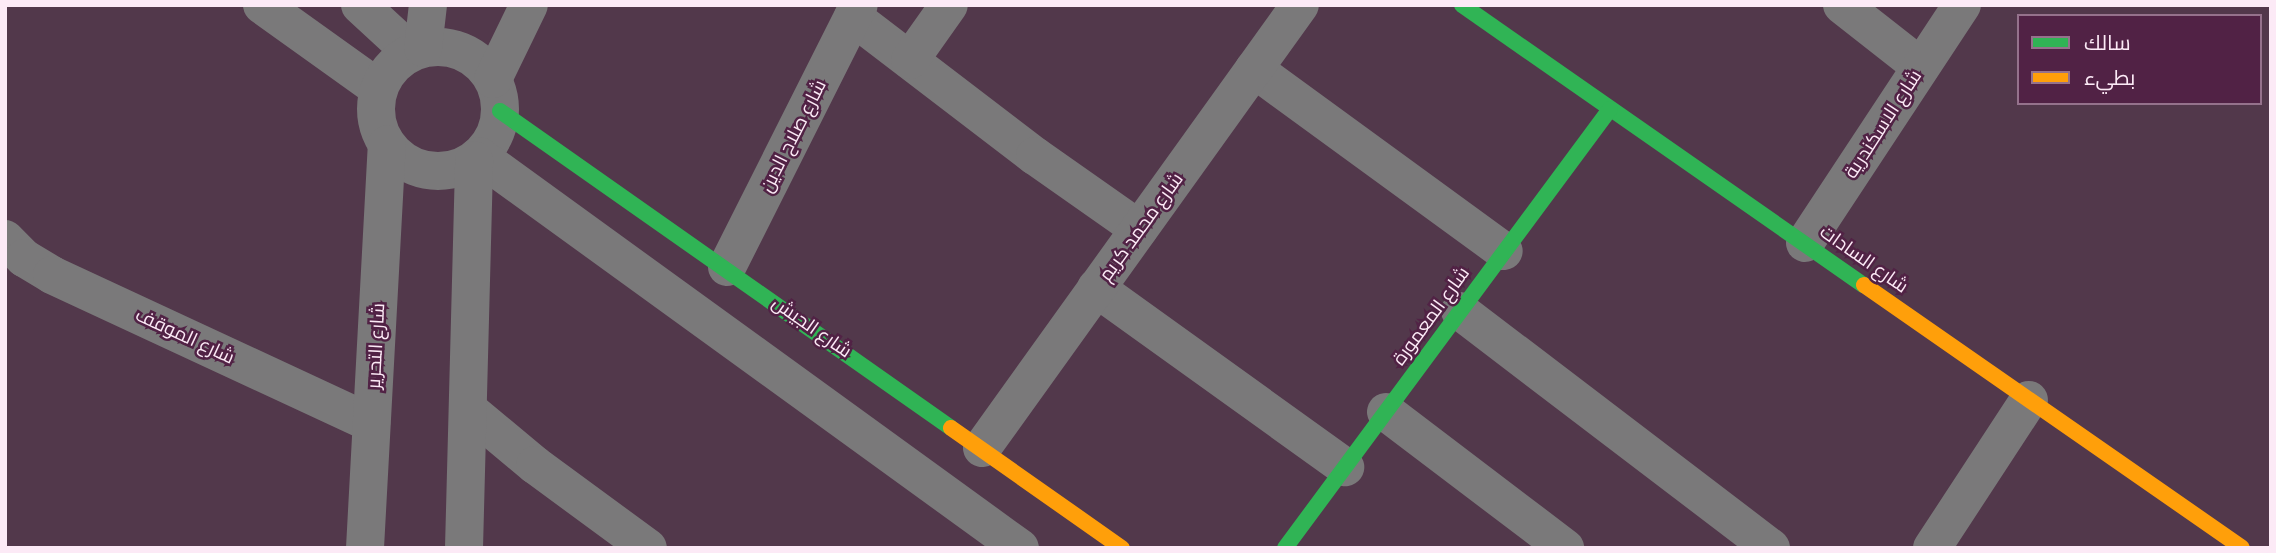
<!DOCTYPE html>
<meta charset="utf-8">
<style>
body{margin:0}
#map{position:relative;width:2276px;height:553px;overflow:hidden;background:#52384b;font-family:Georgia,Cairo,serif}
div>[style]{position:absolute}
[style*='--x']{left:calc(var(--x)*1px);top:calc(var(--y)*1px);width:calc(var(--w)*1px);rotate:calc(var(--a)*1deg)}
.street>*{height:38px;margin:-19px;padding:0 19px;transform-origin:19px;border-radius:19px;background:#7a797a}
.street>.ring{margin:-19px;padding:0;box-sizing:content-box;background:none;border:38px solid #7a797a;border-radius:50%}
.fast>*{height:16px;margin:-8px;padding:0 8px;transform-origin:8px;border-radius:8px;background:#30b455}
.slow>*{height:16px;margin:-8px;padding:0 8px;transform-origin:8px;border-radius:8px;background:#ff9f0a}
span{translate:-50% -50%;white-space:nowrap;text-align:center;line-height:1.15;-webkit-text-stroke:5px #512245;paint-order:stroke}
.street-label{font-size:19px;color:#fceaf6}
.frame{position:absolute;inset:0;border:7px solid #fceaf6;pointer-events:none}
.legend{position:absolute;left:2017px;top:14px;width:245px;height:91px;box-sizing:border-box;background:#512245;border:2px solid #95728c;margin:0;padding:9px 12px;list-style:none;font-size:21px;color:#fceaf6}
.legend li{display:flex;align-items:center;gap:14px;height:35px}
.legend b{width:35px;border:2px solid #95728c}
</style>
<div id="map">
<div class="street">
<i style="--x:262;--y:5;--w:143;--a:35.6"></i>
<i style="--x:360;--y:5;--w:69;--a:42.7"></i>
<i style="--x:1842;--y:5;--w:100;--a:38.1"></i>
<i style="--x:853;--y:17;--w:229;--a:37.4"></i>
<i style="--x:1035;--y:156;--w:127;--a:35.1"></i>
<i class="ring" style="left:376px;top:47px;width:86px;height:86px"></i>
<i style="--x:423;--y:48;--w:43;--a:-83.4"></i>
<i style="--x:910;--y:60;--w:67;--a:-54.7"></i>
<i style="--x:1254;--y:69;--w:309;--a:36.1"></i>
<i style="--x:493;--y:79;--w:82;--a:-64.1"></i>
<i style="--x:479;--y:156;--w:668;--a:35.93"></i>
<i style="--x:5;--y:239;--w:27;--a:45"></i>
<i style="--x:24;--y:258;--w:33;--a:31"></i>
<i style="--x:52;--y:275;--w:352;--a:24.9"></i>
<i style="--x:1805;--y:243;--w:285;--a:-56.6"></i>
<i style="--x:727;--y:267;--w:293;--a:-63.3"></i>
<i style="--x:1096;--y:288;--w:307;--a:35.7"></i>
<i style="--x:1460;--y:311;--w:391;--a:37.3"></i>
<i style="--x:469;--y:410;--w:86;--a:39.8"></i>
<i style="--x:535;--y:465;--w:140;--a:36.3"></i>
<i style="--x:1386;--y:412;--w:225;--a:37.2"></i>
<i style="--x:982;--y:448;--w:545;--a:-54.33"></i>
<i style="--x:365;--y:548;--w:404;--a:-86.9"></i>
<i style="--x:464;--y:548;--w:388;--a:-88.5"></i>
<i style="--x:1932;--y:548;--w:177;--a:-56.8"></i>
</div>
<div class="fast">
<i style="--x:1462;--y:5;--w:490;--a:34.9"></i>
<i style="--x:500;--y:111;--w:551;--a:35.1"></i>
<i style="--x:1285;--y:548;--w:546;--a:-53.49"></i>
</div>
<div class="slow">
<i style="--x:1864;--y:285;--w:460;--a:34.8"></i>
<i style="--x:951;--y:428;--w:209;--a:35.1"></i>
</div>
<div class="street-label">
<span style="left:1883px;top:124px;rotate:-57deg">شارع الاسكندرية</span>
<span style="left:793px;top:136px;rotate:-63deg">شارع صلاح الدين</span>
<span style="left:1141px;top:227px;rotate:-54deg">شارع محمد كريم</span>
<span style="left:1864px;top:259px;rotate:35deg">شارع السادات</span>
<span style="left:1431px;top:316px;rotate:-54deg">شارع المعمورة</span>
<span style="left:812px;top:327px;rotate:35deg">شارع الجيش</span>
<span style="left:185px;top:336px;rotate:25deg">شارع الموقف</span>
<span style="left:376px;top:346px;rotate:-87deg">شارع التحرير</span>
</div>
<div class="frame"></div>
<ul class="legend">
<li><b style="height:9px;background:#30b455"></b>سالك</li>
<li><b style="height:9px;background:#ff9f0a"></b>بطيء</li>
</ul>
</div>
